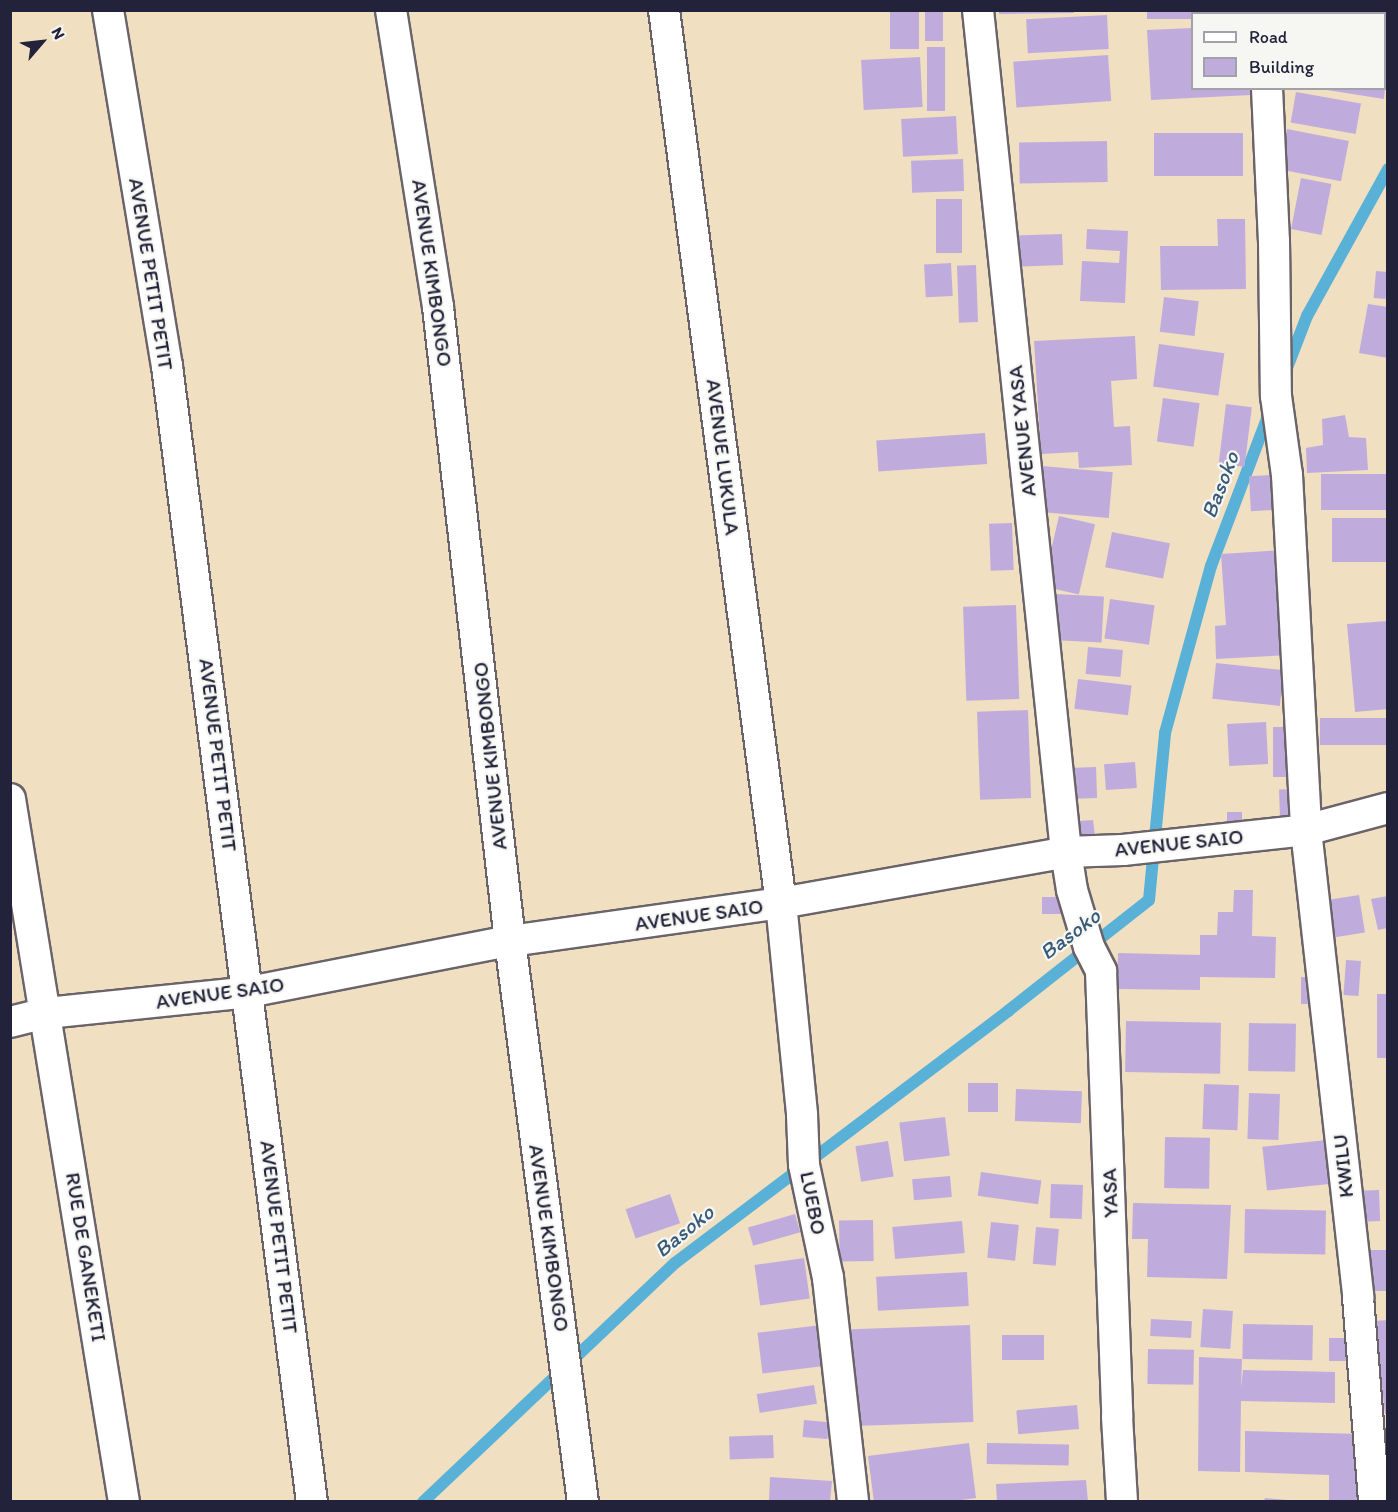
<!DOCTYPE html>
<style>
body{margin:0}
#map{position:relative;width:1398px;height:1512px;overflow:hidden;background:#f0dfc1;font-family:Itim,sans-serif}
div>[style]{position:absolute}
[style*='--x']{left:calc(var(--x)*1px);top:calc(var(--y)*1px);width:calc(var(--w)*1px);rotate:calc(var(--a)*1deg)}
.stream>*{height:12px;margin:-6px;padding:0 6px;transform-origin:6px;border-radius:6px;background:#5ab1d7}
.building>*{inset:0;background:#c0acdc;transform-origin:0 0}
.roads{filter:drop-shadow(2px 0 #6a646a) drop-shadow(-2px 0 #6a646a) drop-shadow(0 2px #6a646a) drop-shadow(0 -2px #6a646a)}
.street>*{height:30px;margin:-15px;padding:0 15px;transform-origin:15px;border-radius:15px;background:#fff}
span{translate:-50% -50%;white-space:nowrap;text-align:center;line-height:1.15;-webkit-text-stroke:4.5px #f6f6f2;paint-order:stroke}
.street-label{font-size:21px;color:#22223b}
.water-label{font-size:22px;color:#385b79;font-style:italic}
.frame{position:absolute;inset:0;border:12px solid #22223b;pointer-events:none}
.legend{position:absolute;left:1191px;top:12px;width:195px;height:78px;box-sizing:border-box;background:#f6f6f2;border:2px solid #a1a1a9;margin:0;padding:8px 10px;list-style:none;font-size:18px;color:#22223b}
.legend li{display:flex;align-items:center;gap:12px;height:30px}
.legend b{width:30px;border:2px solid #a1a1a9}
.north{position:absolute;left:12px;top:12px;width:60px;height:60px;-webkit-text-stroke:4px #f6f6f2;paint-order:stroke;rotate:62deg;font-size:16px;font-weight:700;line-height:24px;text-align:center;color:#22223b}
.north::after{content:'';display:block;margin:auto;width:21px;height:27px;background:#22223b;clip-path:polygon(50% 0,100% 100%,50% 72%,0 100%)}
</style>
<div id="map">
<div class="stream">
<i style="--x:1285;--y:373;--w:61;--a:-68.9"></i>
<i style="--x:1307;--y:316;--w:168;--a:-61.1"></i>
<i style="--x:423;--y:1502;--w:347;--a:-43.5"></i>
<i style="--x:675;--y:1263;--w:418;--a:-37.1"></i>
<i style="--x:1008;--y:1011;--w:179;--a:-38.2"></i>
<i style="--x:1149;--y:900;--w:168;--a:-84.5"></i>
<i style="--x:1165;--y:733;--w:173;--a:-74.6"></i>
<i style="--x:1211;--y:566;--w:166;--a:-69.2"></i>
</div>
<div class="building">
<i style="left:890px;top:10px;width:29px;height:39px"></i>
<i style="left:925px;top:10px;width:18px;height:31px"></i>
<i style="clip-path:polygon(999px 10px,1074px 10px,1074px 13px,999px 14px)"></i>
<i style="clip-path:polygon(1147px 10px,1243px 10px,1243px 14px,1192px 14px,1192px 19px,1147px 19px)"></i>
<i style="left:1302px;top:10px;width:59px;height:4px"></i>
<i style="left:1107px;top:15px;width:34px;height:81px;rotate:87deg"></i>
<i style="clip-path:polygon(1192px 28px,1192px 88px,1250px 88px,1251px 95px,1151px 100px,1147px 30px)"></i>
<i style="left:927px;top:47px;width:18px;height:64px"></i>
<i style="left:1108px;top:55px;width:46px;height:95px;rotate:86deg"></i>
<i style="left:920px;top:57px;width:50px;height:59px;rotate:87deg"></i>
<i style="clip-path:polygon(1384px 62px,1388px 62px,1386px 77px,1384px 77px)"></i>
<i style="clip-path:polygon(1314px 88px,1385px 88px,1384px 99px)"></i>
<i style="left:1296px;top:92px;width:66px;height:31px;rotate:10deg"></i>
<i style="left:956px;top:116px;width:38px;height:55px;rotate:87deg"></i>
<i style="left:1287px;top:129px;width:63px;height:41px;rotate:11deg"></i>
<i style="left:1154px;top:133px;width:89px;height:43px"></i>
<i style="left:1107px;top:141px;width:41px;height:88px;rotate:89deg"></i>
<i style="left:963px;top:159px;width:32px;height:52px;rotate:88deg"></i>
<i style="left:1301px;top:178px;width:31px;height:52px;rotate:11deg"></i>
<i style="left:936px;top:199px;width:26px;height:54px"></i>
<i style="clip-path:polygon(1217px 219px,1245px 219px,1246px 289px,1161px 290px,1160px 246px,1218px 246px)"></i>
<i style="clip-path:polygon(1087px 229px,1128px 231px,1125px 303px,1080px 301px,1082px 261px,1119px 263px,1120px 251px,1086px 249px)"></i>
<i style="left:1062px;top:234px;width:31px;height:49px;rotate:88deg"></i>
<i style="left:951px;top:263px;width:33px;height:27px;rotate:87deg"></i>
<i style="left:976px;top:265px;width:57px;height:19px;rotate:88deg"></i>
<i style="left:1376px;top:271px;width:12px;height:27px;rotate:5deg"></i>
<i style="left:1164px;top:297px;width:35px;height:35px;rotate:7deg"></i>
<i style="clip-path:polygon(1368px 304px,1388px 307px,1388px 358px,1359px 353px)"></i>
<i style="clip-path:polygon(1135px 336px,1137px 379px,1111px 381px,1114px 427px,1130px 426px,1132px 465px,1079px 468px,1078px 452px,1041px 454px,1034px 341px)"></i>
<i style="left:1159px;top:344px;width:66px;height:43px;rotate:8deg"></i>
<i style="left:1163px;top:398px;width:37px;height:44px;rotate:8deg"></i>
<i style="left:1226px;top:404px;width:26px;height:60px;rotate:7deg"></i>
<i style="clip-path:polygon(1345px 415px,1349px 437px,1366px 438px,1368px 470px,1307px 473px,1306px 448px,1323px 445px,1322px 419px)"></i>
<i style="left:985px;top:433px;width:31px;height:109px;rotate:86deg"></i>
<i style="left:1042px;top:466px;width:71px;height:46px;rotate:5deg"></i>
<i style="left:1388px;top:474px;width:36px;height:67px;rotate:90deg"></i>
<i style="left:1272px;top:475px;width:35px;height:23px;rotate:87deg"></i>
<i style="left:1059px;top:516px;width:37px;height:72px;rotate:13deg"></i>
<i style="left:1332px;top:518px;width:56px;height:44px"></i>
<i style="left:1012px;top:523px;width:47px;height:23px;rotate:88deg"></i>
<i style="left:1112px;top:532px;width:59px;height:36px;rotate:11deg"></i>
<i style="clip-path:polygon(1283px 550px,1289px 655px,1216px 659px,1215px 626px,1226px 625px,1221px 554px)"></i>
<i style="left:1054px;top:594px;width:50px;height:46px;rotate:3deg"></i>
<i style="left:1110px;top:599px;width:45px;height:40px;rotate:8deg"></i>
<i style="left:1016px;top:605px;width:94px;height:53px;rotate:88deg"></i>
<i style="clip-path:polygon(1388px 621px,1388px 709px,1355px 712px,1347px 624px)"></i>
<i style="left:1088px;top:647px;width:35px;height:27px;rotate:5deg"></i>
<i style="left:1216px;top:663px;width:68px;height:36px;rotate:6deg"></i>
<i style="left:1078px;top:679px;width:54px;height:30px;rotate:7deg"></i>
<i style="left:1028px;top:710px;width:88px;height:51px;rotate:88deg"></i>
<i style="left:1388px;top:718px;width:27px;height:68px;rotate:90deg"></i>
<i style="left:1266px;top:722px;width:42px;height:39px;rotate:87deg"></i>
<i style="left:1273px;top:727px;width:21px;height:50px"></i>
<i style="left:1135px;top:762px;width:26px;height:31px;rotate:86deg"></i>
<i style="left:1096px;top:767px;width:31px;height:28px;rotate:88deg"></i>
<i style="left:1296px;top:789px;width:26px;height:17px;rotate:88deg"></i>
<i style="left:1227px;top:812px;width:15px;height:20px"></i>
<i style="clip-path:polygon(1093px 820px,1095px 836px,1082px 837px,1079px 821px)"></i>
<i style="clip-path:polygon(1234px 890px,1253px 890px,1252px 936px,1276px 937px,1275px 978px,1200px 977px,1200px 990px,1117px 989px,1118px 953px,1200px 955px,1200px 935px,1217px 935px,1218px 912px,1233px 912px)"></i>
<i style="left:1359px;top:895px;width:38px;height:32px;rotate:81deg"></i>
<i style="clip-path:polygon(1388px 896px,1388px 928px,1378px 930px,1371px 899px)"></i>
<i style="left:1071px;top:897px;width:17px;height:29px;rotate:90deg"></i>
<i style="left:1346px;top:960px;width:15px;height:35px;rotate:4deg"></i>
<i style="left:1301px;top:977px;width:14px;height:27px"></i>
<i style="left:1377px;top:994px;width:11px;height:64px"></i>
<i style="left:1126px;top:1021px;width:95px;height:51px;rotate:1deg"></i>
<i style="left:1249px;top:1023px;width:47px;height:48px;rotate:1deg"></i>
<i style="left:968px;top:1083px;width:30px;height:29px"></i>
<i style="left:1204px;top:1084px;width:35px;height:45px;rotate:2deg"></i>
<i style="left:1016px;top:1089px;width:66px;height:32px;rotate:2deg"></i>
<i style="left:1249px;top:1093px;width:31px;height:46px;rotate:2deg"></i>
<i style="left:945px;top:1117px;width:39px;height:46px;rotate:83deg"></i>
<i style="left:1165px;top:1137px;width:45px;height:51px;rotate:1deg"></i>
<i style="left:1327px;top:1140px;width:44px;height:65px;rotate:84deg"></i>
<i style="left:888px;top:1141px;width:36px;height:33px;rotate:81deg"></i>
<i style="left:981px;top:1172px;width:61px;height:24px;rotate:8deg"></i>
<i style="left:950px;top:1176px;width:21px;height:38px;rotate:85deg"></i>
<i style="left:1051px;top:1184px;width:32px;height:34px;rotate:2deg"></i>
<i style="left:1379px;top:1190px;width:31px;height:20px;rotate:88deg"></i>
<i style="left:670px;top:1194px;width:31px;height:47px;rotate:71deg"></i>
<i style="clip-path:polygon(1133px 1203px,1231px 1205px,1227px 1279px,1147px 1277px,1148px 1239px,1132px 1239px)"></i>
<i style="left:1245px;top:1209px;width:81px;height:44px;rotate:1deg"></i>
<i style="left:795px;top:1214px;width:19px;height:49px;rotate:74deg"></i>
<i style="left:873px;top:1220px;width:41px;height:34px;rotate:89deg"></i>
<i style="left:962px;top:1221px;width:32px;height:70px;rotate:85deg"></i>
<i style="left:991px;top:1222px;width:28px;height:36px;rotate:6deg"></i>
<i style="left:1036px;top:1227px;width:23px;height:37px;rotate:5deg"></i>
<i style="left:1388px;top:1250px;width:41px;height:20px;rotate:90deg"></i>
<i style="left:804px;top:1258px;width:41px;height:50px;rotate:82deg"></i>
<i style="left:967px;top:1272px;width:34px;height:91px;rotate:87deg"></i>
<i style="left:1203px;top:1309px;width:30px;height:38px;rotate:4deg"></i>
<i style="left:1151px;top:1319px;width:41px;height:17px;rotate:3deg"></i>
<i style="clip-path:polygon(1388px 1320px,1388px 1413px,1385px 1414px,1375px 1321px)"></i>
<i style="left:1243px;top:1324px;width:70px;height:35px;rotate:1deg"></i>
<i style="left:821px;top:1325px;width:41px;height:64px;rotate:83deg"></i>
<i style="left:970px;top:1325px;width:97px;height:119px;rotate:88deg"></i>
<i style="left:1044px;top:1335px;width:25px;height:42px;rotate:90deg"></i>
<i style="left:1348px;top:1338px;width:23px;height:19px;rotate:90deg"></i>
<i style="left:1148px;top:1349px;width:46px;height:35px;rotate:1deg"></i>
<i style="clip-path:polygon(1199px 1357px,1242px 1359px,1241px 1388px,1243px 1370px,1335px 1372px,1335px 1403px,1241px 1401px,1240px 1472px,1198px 1471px)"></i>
<i style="left:814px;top:1385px;width:19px;height:58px;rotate:81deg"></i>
<i style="left:1077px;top:1405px;width:24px;height:61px;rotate:85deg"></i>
<i style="left:804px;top:1420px;width:25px;height:17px;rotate:5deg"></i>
<i style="clip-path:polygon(1245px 1431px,1363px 1434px,1362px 1502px,1329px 1502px,1329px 1475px,1245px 1472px)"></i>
<i style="left:773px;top:1435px;width:23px;height:44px;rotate:88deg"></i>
<i style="clip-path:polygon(969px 1443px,976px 1498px,947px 1502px,874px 1502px,868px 1456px)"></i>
<i style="left:987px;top:1443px;width:82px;height:21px;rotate:1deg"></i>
<i style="clip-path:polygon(770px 1477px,832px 1481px,830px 1502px,769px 1502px)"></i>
<i style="clip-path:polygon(1086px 1480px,1088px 1502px,997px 1502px,996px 1484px)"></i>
<i style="clip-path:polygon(1265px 1498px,1287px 1500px,1287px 1502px,1264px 1502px)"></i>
</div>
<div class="roads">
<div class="street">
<i style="--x:108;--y:10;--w:361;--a:80.6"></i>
<i style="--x:167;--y:366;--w:1145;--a:82.73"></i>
<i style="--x:391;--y:10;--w:301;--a:81"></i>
<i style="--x:438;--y:307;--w:638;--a:83.52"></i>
<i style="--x:510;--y:941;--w:566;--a:82.59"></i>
<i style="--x:664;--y:10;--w:901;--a:82.54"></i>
<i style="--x:781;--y:903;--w:213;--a:84.3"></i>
<i style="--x:802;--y:1115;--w:50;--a:87.7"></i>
<i style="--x:804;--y:1165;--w:116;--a:78"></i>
<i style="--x:828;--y:1278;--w:225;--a:83.6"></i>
<i style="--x:978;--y:10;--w:847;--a:84.03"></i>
<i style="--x:1066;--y:852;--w:38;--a:81"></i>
<i style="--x:1072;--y:890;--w:59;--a:73.4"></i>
<i style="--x:1089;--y:947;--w:27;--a:63"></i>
<i style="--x:1101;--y:971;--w:446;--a:87.9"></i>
<i style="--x:1117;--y:1417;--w:85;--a:86.6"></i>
<i style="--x:1264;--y:10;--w:4;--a:90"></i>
<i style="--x:1267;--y:88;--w:153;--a:87.4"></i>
<i style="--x:1274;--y:241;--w:155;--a:89.3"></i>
<i style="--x:1276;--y:396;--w:80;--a:82.1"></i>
<i style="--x:1287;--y:475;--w:356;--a:86.9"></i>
<i style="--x:1306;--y:830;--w:470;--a:83.6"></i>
<i style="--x:1358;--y:1297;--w:206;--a:85.5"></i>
<i style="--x:10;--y:799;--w:712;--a:80.79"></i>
<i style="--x:10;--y:1022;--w:38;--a:-14"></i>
<i style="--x:47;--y:1013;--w:203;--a:-5.9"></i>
<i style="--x:249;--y:992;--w:266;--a:-11.1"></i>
<i style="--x:510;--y:941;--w:274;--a:-8"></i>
<i style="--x:781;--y:903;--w:290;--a:-10.1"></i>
<i style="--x:1066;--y:852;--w:57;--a:-2"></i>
<i style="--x:1123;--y:850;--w:184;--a:-6.2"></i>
<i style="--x:1306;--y:830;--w:85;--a:-15"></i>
</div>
</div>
<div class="street-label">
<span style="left:432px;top:273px;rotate:82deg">AVENUE KIMBONGO</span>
<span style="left:151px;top:274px;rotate:81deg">AVENUE PETIT PETIT</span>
<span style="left:1022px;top:431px;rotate:-96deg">AVENUE YASA</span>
<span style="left:723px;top:457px;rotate:83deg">AVENUE LUKULA</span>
<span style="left:218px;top:755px;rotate:83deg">AVENUE PETIT PETIT</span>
<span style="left:490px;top:756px;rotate:-96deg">AVENUE KIMBONGO</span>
<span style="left:1179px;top:843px;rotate:-6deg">AVENUE SAIO</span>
<span style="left:699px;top:915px;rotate:-8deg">AVENUE SAIO</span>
<span style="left:220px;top:993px;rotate:-8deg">AVENUE SAIO</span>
<span style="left:1343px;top:1166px;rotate:-96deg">KWILU</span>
<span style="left:1110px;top:1193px;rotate:-92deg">YASA</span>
<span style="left:813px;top:1203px;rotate:79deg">LUEBO</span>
<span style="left:279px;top:1237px;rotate:83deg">AVENUE PETIT PETIT</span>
<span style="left:549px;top:1238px;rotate:82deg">AVENUE KIMBONGO</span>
<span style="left:86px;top:1257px;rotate:81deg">RUE DE GANEKETI</span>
</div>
<div class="water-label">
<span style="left:1220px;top:485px;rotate:-69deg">Basoko</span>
<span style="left:1070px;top:934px;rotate:-37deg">Basoko</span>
<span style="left:684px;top:1231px;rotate:-39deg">Basoko</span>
</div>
<div class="frame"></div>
<ul class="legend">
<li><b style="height:8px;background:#fff"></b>Road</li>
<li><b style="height:16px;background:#c0acdc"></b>Building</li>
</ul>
<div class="north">N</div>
</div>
